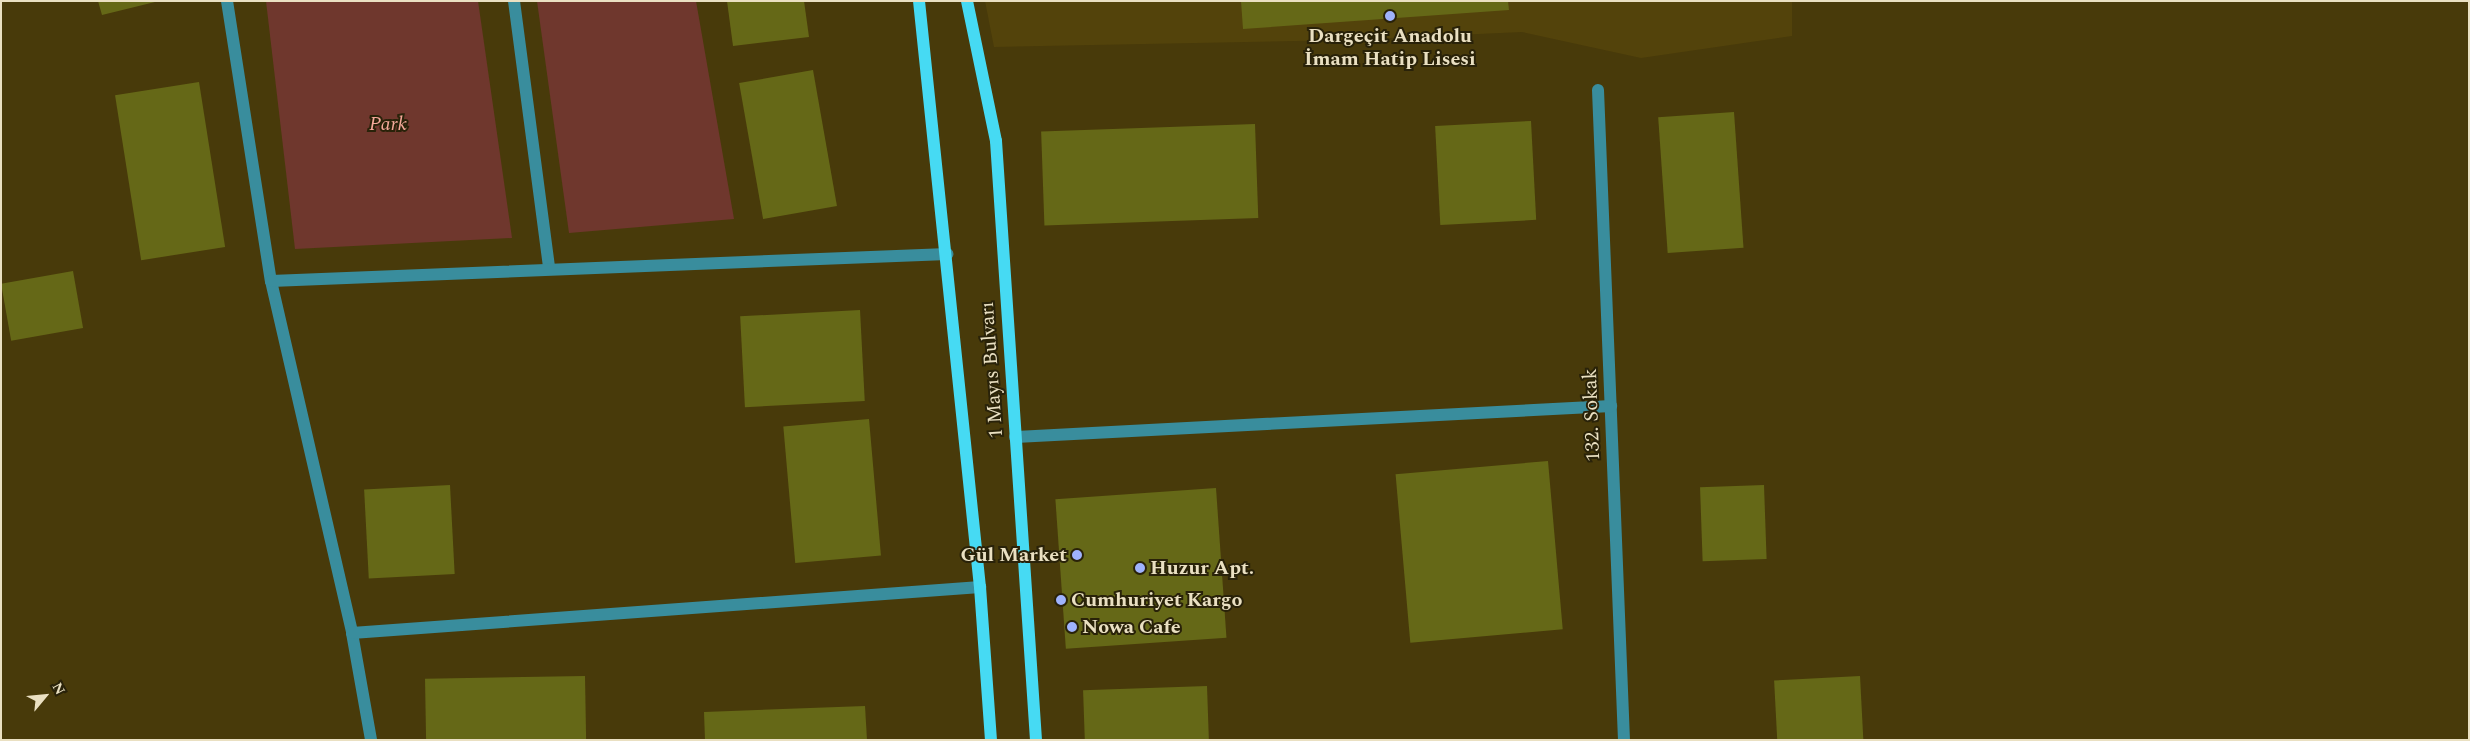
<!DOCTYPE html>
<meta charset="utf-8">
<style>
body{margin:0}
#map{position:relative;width:2470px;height:741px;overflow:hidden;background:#483a0a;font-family:Spectral,serif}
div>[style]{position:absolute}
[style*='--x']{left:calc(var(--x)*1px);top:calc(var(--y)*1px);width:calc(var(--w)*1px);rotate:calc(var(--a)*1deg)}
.built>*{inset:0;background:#53430b}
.green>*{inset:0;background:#6f372d}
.building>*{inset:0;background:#656817;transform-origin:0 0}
.minor>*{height:12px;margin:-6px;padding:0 6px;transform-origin:6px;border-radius:6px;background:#398d9d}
.major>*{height:12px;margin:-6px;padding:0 6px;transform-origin:6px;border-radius:6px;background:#46daf3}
.dots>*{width:14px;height:14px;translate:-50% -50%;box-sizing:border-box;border:2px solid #292209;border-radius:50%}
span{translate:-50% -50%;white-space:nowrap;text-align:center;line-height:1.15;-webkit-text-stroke:4px #292209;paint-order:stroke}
.poi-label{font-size:20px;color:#eae0c2;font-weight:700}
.right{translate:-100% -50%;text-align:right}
.left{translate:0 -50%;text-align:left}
.park-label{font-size:20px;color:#f5a99a;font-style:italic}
.street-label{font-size:20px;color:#eae0c2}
.frame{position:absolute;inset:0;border:2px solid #eae0c2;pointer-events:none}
.north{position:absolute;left:20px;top:671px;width:50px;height:50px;-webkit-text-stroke:4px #292209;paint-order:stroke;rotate:62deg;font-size:14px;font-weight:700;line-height:20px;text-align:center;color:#eae0c2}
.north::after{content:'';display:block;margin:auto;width:18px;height:22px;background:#eae0c2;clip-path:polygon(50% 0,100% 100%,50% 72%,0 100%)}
</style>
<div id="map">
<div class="built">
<i style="clip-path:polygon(985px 1px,1792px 1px,1792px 36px,1641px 58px,1522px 32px,1347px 40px,994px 47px)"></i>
</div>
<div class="green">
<i style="clip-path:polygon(266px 1px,478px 1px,512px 238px,295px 249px)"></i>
<i style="clip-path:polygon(537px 1px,696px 1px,734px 219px,569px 233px)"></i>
</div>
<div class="building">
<i style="clip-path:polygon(98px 1px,154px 1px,155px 2px,102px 15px)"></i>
<i style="clip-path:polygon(727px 1px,804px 1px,809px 37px,733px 46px)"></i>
<i style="clip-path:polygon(1241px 1px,1508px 1px,1509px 10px,1243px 29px)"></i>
<i style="left:813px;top:70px;width:138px;height:75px;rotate:80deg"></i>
<i style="left:199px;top:82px;width:167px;height:85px;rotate:81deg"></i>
<i style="left:1734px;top:112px;width:136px;height:76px;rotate:86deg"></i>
<i style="left:1531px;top:121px;width:99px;height:96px;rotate:87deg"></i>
<i style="left:1255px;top:124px;width:94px;height:214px;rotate:88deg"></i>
<i style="left:73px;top:271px;width:58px;height:73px;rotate:80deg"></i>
<i style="left:860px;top:310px;width:91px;height:120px;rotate:87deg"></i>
<i style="left:869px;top:419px;width:137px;height:86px;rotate:85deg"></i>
<i style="left:1548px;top:461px;width:169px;height:153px;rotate:85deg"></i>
<i style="left:450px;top:485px;width:89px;height:86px;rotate:87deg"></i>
<i style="left:1764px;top:485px;width:74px;height:64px;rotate:88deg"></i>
<i style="left:1216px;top:488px;width:150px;height:161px;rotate:86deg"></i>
<i style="left:585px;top:676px;width:64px;height:160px;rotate:89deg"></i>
<i style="left:1860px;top:676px;width:64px;height:86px;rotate:87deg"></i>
<i style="left:1207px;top:686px;width:54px;height:124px;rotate:88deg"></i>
<i style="clip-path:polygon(865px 706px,867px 740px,705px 740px,704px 712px)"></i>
</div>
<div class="minor">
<i style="--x:227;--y:1;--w:283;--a:81.1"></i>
<i style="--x:271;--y:281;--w:361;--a:77"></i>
<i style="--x:352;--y:633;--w:109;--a:79.9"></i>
<i style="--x:514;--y:1;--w:268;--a:82.5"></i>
<i style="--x:1598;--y:90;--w:651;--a:87.71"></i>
<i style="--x:271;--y:281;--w:677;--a:-2.29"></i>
<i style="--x:1015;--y:437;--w:597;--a:-2.98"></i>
<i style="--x:352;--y:633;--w:630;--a:-4.19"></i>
</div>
<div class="major">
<i style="--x:919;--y:1;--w:589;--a:84.06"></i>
<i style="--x:980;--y:587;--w:153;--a:85.9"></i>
<i style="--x:967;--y:1;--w:143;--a:78.3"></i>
<i style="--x:996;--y:141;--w:600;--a:86.18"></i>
</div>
<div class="dots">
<i style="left:1390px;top:16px;background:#9fb3fd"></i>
<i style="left:1077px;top:555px;background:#9fb3fd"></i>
<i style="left:1140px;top:568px;background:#9fb3fd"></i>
<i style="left:1061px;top:600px;background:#9fb3fd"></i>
<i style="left:1072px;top:627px;background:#9fb3fd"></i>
</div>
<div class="poi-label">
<span style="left:1390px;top:48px">Dargeçit Anadolu<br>İmam Hatip Lisesi</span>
<span class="right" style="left:1067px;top:555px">Gül Market</span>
<span class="left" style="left:1150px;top:568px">Huzur Apt.</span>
<span class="left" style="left:1071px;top:600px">Cumhuriyet Kargo</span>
<span class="left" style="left:1082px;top:627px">Nowa Cafe</span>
</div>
<div class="park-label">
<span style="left:388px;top:124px">Park</span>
</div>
<div class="street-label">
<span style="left:992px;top:370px;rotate:-94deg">1 Mayıs Bulvarı</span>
<span style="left:1592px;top:415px;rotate:-92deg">132. Sokak</span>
</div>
<div class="frame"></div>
<div class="north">N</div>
</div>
